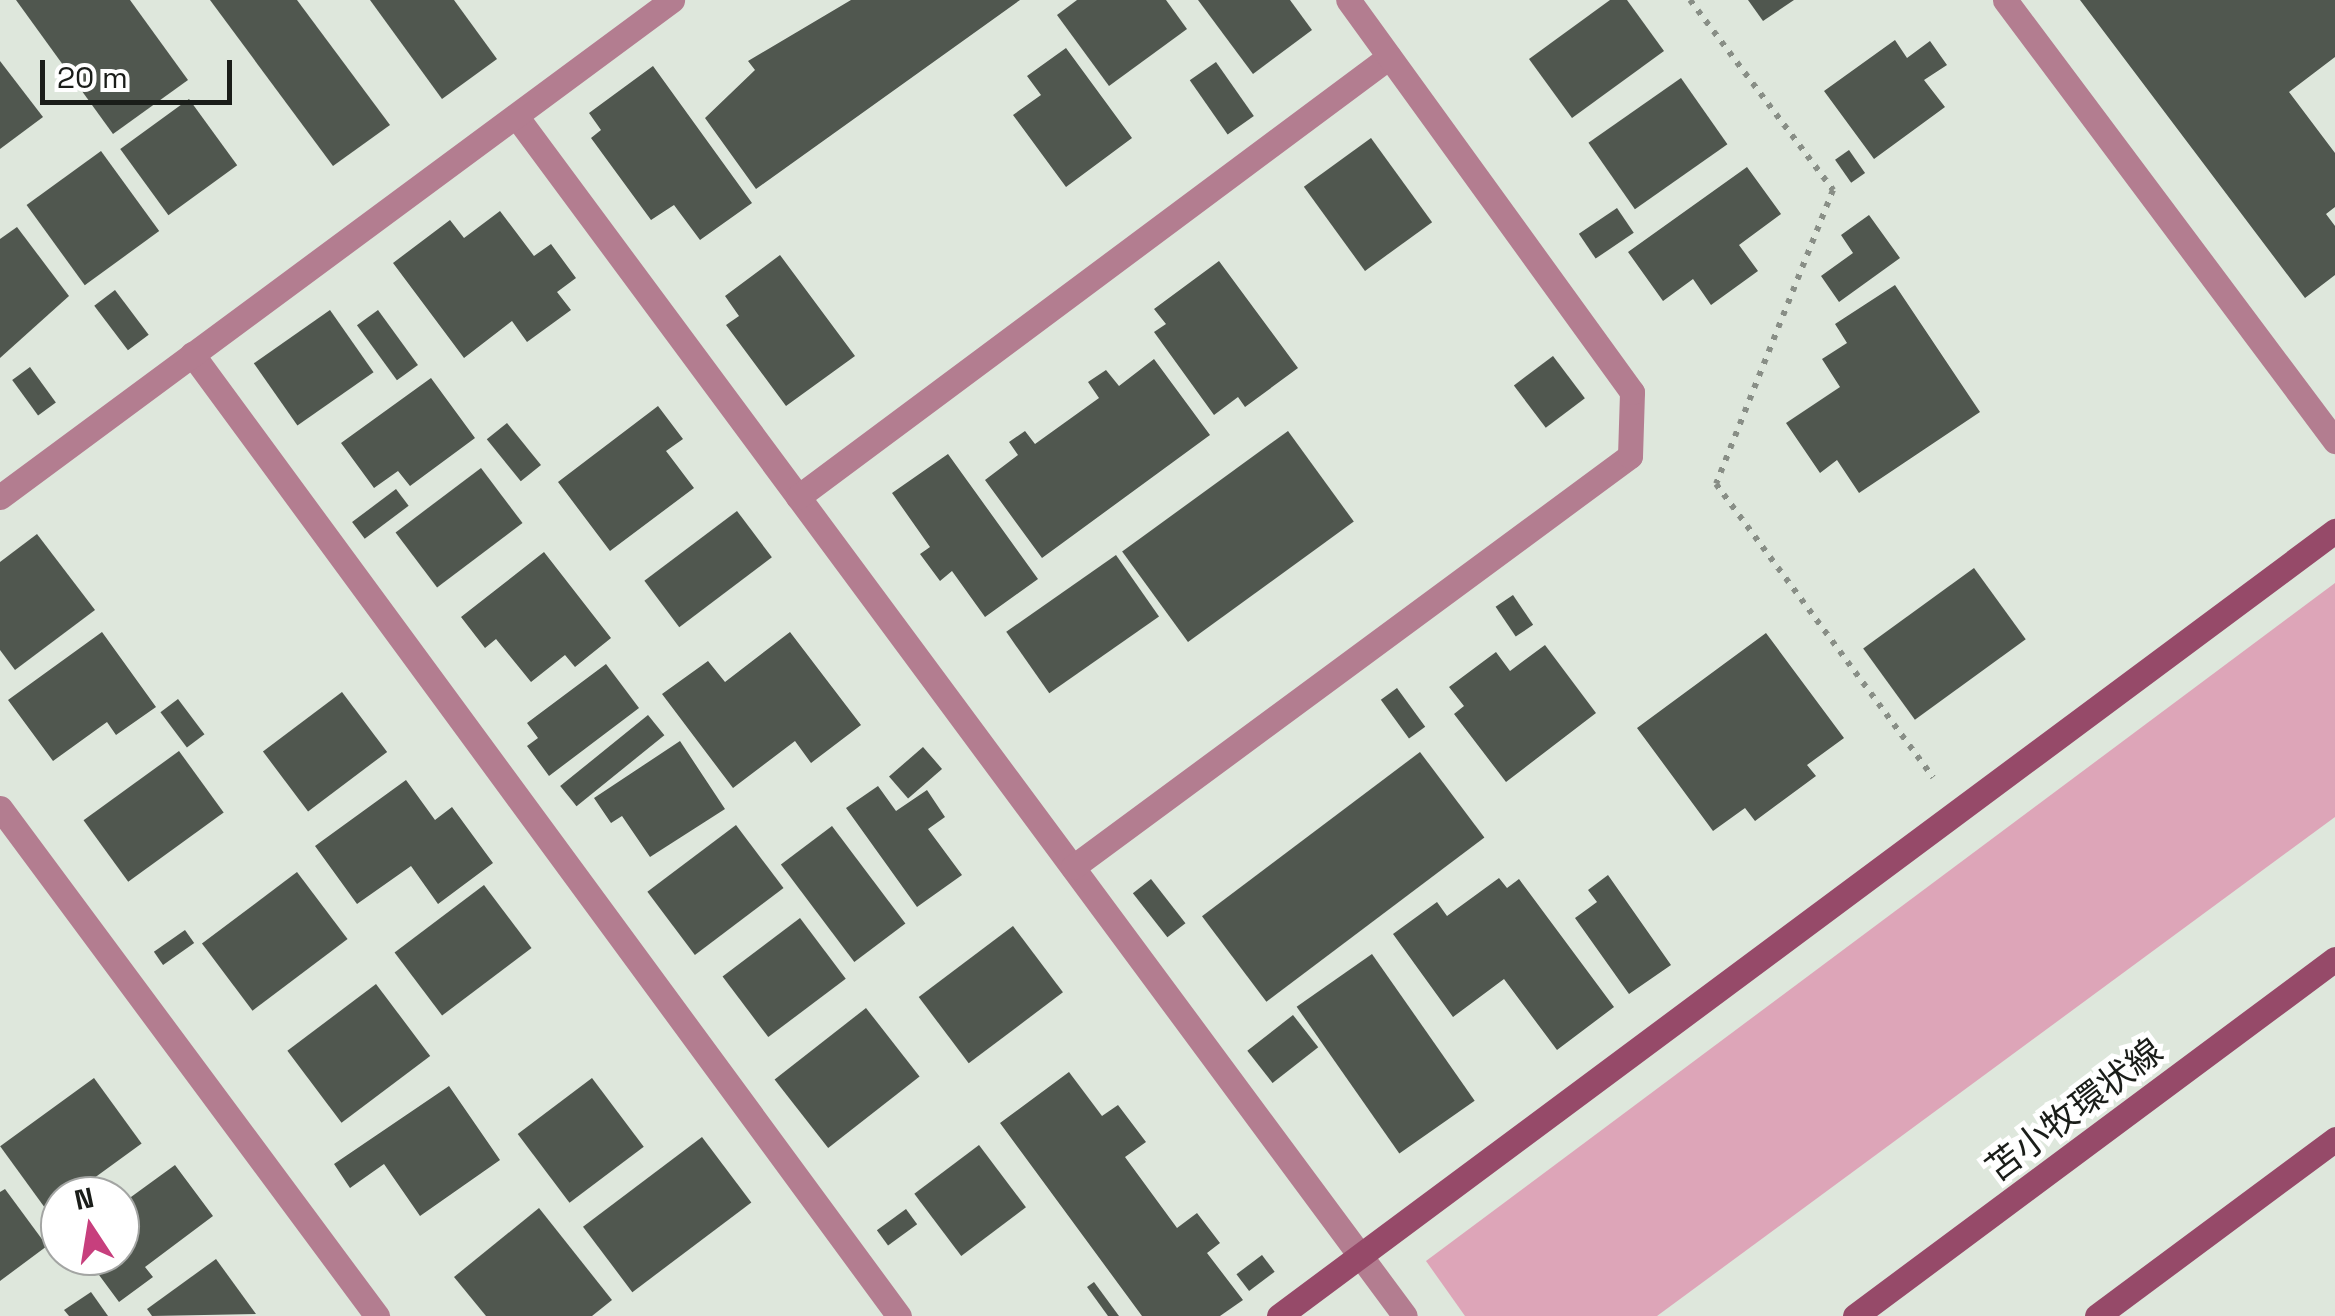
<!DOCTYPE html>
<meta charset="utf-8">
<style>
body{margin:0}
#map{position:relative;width:2335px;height:1316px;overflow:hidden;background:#dee7dc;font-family:"Space Grotesk","Noto Sans JP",sans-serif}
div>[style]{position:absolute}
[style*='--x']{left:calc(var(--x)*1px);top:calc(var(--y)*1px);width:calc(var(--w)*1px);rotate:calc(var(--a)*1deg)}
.green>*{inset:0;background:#dda5b8}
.building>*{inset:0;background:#50574f;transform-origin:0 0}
.path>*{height:6px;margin-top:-3px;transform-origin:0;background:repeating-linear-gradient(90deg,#888e86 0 5px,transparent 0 13px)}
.street>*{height:25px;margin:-12.5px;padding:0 12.5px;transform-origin:12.5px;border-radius:12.5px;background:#b37d90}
.secondary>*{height:25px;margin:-12.5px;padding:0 12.5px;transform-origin:12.5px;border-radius:12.5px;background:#964a69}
span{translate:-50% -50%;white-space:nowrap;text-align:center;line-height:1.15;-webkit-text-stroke:10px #fff;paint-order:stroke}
.street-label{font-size:35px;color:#1a1d19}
.north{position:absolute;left:40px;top:1176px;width:100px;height:100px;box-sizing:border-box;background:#fff;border:2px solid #a3a5a3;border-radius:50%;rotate:348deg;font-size:28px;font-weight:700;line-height:40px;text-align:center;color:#1a1d19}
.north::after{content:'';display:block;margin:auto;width:35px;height:45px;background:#c73f7d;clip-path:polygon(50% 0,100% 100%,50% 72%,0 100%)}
.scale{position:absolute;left:40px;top:60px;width:192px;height:45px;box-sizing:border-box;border:5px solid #1a1d19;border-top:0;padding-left:12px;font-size:30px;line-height:35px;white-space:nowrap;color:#1a1d19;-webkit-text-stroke:8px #fff;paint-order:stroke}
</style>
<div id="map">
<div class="green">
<i style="clip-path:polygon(2335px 583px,2335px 817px,1657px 1316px,1465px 1316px,1426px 1261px)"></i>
</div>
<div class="building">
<i style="clip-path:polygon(16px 0,130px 0,188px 80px,113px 134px)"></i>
<i style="clip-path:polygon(210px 0,297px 0,390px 125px,333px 166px)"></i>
<i style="clip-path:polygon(370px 0,454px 0,497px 59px,442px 99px)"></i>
<i style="clip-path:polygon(851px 0,1020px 0,756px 189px,705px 118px,755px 70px,748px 61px)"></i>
<i style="clip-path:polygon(1077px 0,1166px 0,1187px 29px,1109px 86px,1057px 15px)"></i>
<i style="clip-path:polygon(1198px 0,1290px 0,1312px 30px,1253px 74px)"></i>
<i style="clip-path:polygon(1610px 0,1627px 0,1664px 51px,1572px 118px,1529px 59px)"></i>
<i style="clip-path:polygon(1748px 0,1794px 0,1763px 21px)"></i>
<i style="clip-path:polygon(2080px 0,2335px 0,2335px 57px,2289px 92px,2335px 153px,2335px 207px,2326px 214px,2335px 226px,2335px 275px,2305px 298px)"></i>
<i style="clip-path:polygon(1895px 40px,1907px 58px,1930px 41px,1947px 65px,1924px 80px,1945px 107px,1874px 159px,1824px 91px)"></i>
<i style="clip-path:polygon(1066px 48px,1132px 138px,1066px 187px,1013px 115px,1041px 95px,1027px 76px)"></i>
<i style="clip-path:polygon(0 61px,43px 117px,0 149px)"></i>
<i style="left:1216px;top:62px;width:66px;height:32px;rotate:55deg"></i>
<i style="clip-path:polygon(653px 66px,752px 203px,700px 240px,674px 205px,651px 220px,591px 138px,601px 130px,589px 113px)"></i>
<i style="left:1681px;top:78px;width:81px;height:113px;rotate:55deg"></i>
<i style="left:189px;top:99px;width:82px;height:85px;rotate:54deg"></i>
<i style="left:1371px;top:138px;width:104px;height:83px;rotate:54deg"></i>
<i style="left:1849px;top:150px;width:28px;height:17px;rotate:55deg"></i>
<i style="left:101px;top:151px;width:99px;height:92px;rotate:54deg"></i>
<i style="clip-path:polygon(1747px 167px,1781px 214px,1739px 245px,1758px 271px,1711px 305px,1693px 279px,1663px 301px,1628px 252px)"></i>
<i style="left:1617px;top:208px;width:30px;height:46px;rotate:56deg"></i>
<i style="clip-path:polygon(500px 211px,534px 256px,551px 244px,576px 278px,557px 292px,571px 310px,527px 342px,512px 321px,464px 358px,393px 263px,450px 220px,464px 238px)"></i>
<i style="clip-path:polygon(1869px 215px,1900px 258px,1839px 302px,1821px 276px,1853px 253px,1841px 235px)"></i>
<i style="clip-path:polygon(17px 227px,69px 296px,0 358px,0 239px)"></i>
<i style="clip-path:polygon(780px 255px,855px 356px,786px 406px,726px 325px,739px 316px,725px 296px)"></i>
<i style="clip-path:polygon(1219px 261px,1298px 368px,1245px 407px,1238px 397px,1214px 415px,1154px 332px,1166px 324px,1154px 309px)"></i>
<i style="clip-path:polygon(1895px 285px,1980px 412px,1859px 493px,1837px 460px,1820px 473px,1786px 423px,1840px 387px,1822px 359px,1847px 343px,1835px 324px)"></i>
<i style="left:115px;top:290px;width:56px;height:26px;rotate:53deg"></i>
<i style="left:330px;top:310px;width:76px;height:93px;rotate:55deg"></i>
<i style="left:378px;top:310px;width:68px;height:26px;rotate:54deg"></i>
<i style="left:1553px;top:356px;width:53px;height:49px;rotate:53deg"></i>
<i style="clip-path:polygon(1154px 359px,1210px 435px,1042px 558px,985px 480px,1018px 455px,1009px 442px,1025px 431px,1035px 444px,1099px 398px,1088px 382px,1106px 370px,1119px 386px)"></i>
<i style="left:30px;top:367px;width:44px;height:22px;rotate:54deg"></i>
<i style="clip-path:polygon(431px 378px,475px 438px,410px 486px,398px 471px,374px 488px,341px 443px)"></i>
<i style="clip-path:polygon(658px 406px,683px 439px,666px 451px,694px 488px,610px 551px,558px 482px)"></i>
<i style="left:507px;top:423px;width:54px;height:26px;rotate:51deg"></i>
<i style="left:1288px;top:431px;width:112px;height:205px;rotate:54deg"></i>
<i style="clip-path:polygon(948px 454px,1038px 579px,985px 617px,952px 571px,940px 581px,920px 554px,930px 547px,892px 493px)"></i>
<i style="left:481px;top:468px;width:69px;height:107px;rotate:53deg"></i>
<i style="left:396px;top:489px;width:21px;height:55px;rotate:53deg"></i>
<i style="left:737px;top:511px;width:58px;height:116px;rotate:53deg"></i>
<i style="clip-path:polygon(37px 534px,95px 610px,15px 670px,0 650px,0 562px)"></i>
<i style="clip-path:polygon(544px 552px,611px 638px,575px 667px,565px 655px,531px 682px,496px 639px,485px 648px,461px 617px)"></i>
<i style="left:1116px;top:555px;width:75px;height:134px;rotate:55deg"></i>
<i style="left:1974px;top:568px;width:88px;height:137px;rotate:54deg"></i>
<i style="left:1513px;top:595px;width:36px;height:21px;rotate:56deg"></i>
<i style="clip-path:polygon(102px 632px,156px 707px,116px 735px,107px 722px,53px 761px,8px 700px)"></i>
<i style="clip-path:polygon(790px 632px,861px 725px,811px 763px,795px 741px,733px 788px,662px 694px,708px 661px,725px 682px)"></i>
<i style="clip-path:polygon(1766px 633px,1844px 738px,1807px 765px,1816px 776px,1755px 821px,1745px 808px,1713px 831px,1637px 728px)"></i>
<i style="clip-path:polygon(1545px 645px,1596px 713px,1506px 782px,1454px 714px,1464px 706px,1449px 687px,1496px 652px,1510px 671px)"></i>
<i style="clip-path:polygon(606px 664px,639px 708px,549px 776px,527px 746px,538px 738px,527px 723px)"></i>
<i style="left:1397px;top:688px;width:48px;height:20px;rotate:54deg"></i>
<i style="left:342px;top:692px;width:75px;height:99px;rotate:53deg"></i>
<i style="left:178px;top:699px;width:44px;height:22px;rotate:53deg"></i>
<i style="left:648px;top:715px;width:26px;height:113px;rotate:51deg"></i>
<i style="clip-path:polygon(680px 741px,725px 809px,650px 857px,622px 816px,611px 823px,594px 798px)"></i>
<i style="left:923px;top:747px;width:29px;height:45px;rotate:49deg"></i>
<i style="left:179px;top:751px;width:76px;height:118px;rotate:54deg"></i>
<i style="left:1420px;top:752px;width:107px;height:273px;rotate:53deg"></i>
<i style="clip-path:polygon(406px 780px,435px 820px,452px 807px,493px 863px,438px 904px,411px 866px,357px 904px,315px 846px)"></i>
<i style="clip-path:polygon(878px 786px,896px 811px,927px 790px,945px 817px,928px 829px,962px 875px,917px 907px,846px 808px)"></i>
<i style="left:736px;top:825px;width:79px;height:111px;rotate:53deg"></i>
<i style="left:832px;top:826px;width:122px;height:64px;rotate:53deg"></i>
<i style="left:297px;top:872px;width:84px;height:119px;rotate:53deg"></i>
<i style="clip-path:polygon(1608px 875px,1671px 965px,1629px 994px,1575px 918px,1597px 902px,1588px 890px)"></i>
<i style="clip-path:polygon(1499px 878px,1507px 888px,1519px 879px,1614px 1007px,1557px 1050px,1504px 979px,1453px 1017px,1393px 934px,1437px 902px,1447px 916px)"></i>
<i style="left:1151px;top:879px;width:56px;height:23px;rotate:52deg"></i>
<i style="left:484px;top:885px;width:79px;height:112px;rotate:53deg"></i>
<i style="left:800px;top:918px;width:76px;height:97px;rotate:53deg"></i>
<i style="left:1013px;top:926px;width:83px;height:118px;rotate:53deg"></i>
<i style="left:185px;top:930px;width:16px;height:38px;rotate:55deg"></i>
<i style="left:1372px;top:954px;width:179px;height:92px;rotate:55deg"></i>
<i style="left:376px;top:984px;width:90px;height:111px;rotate:53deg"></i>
<i style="left:866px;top:1008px;width:87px;height:116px;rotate:52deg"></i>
<i style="left:1293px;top:1015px;width:41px;height:58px;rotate:52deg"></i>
<i style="clip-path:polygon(1069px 1072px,1102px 1116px,1118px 1105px,1146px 1142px,1125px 1157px,1177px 1228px,1197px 1213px,1220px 1243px,1207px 1253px,1243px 1300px,1220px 1316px,1142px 1316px,1000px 1123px)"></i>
<i style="left:94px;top:1078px;width:81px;height:116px;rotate:54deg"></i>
<i style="left:592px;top:1078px;width:86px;height:93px;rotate:53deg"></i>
<i style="clip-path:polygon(449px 1086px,500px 1160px,420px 1216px,384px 1164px,350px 1188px,334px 1164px)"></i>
<i style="left:702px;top:1137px;width:82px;height:149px;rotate:53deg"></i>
<i style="left:979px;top:1145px;width:78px;height:81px;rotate:53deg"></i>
<i style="clip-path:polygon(175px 1165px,213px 1216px,145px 1267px,153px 1277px,119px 1302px,85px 1256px,120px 1256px,120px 1205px)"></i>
<i style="clip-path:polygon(5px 1189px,47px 1246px,0 1281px,0 1192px)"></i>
<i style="clip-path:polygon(539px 1208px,612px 1300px,592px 1316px,486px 1316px,454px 1277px)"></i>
<i style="left:906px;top:1209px;width:19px;height:36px;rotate:54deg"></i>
<i style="left:1262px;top:1255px;width:21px;height:32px;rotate:53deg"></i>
<i style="clip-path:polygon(216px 1259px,256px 1314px,152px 1316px,147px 1309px)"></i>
<i style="clip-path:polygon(1094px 1282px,1119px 1316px,1108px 1316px,1087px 1287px)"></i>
<i style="clip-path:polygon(91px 1292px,108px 1316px,69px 1316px,64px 1310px)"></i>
</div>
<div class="path">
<i style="--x:1690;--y:0;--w:238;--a:53"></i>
<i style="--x:1833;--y:190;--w:316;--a:111.7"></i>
<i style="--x:1716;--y:484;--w:365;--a:53.5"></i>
</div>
<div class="street">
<i style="--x:2005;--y:0;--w:551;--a:53.19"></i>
<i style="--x:516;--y:116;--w:1493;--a:53.47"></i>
<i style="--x:192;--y:354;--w:1194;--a:53.69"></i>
<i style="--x:0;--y:497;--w:836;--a:-36.49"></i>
<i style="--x:798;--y:497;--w:737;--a:-36.67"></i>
<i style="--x:0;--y:808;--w:633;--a:53.42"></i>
<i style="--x:1073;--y:867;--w:692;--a:-36.42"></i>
<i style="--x:1630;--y:456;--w:64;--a:-88.2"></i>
<i style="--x:1632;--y:392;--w:484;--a:-125.9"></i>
</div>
<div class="secondary">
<i style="--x:1279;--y:1316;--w:1316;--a:-36.63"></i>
<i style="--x:1855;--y:1316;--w:598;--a:-36.64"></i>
<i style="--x:2097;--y:1316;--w:297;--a:-36.6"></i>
</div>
<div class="street-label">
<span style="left:2074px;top:1110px;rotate:-37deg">苫小牧環状線</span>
</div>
<div class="north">N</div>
<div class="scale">20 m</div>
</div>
